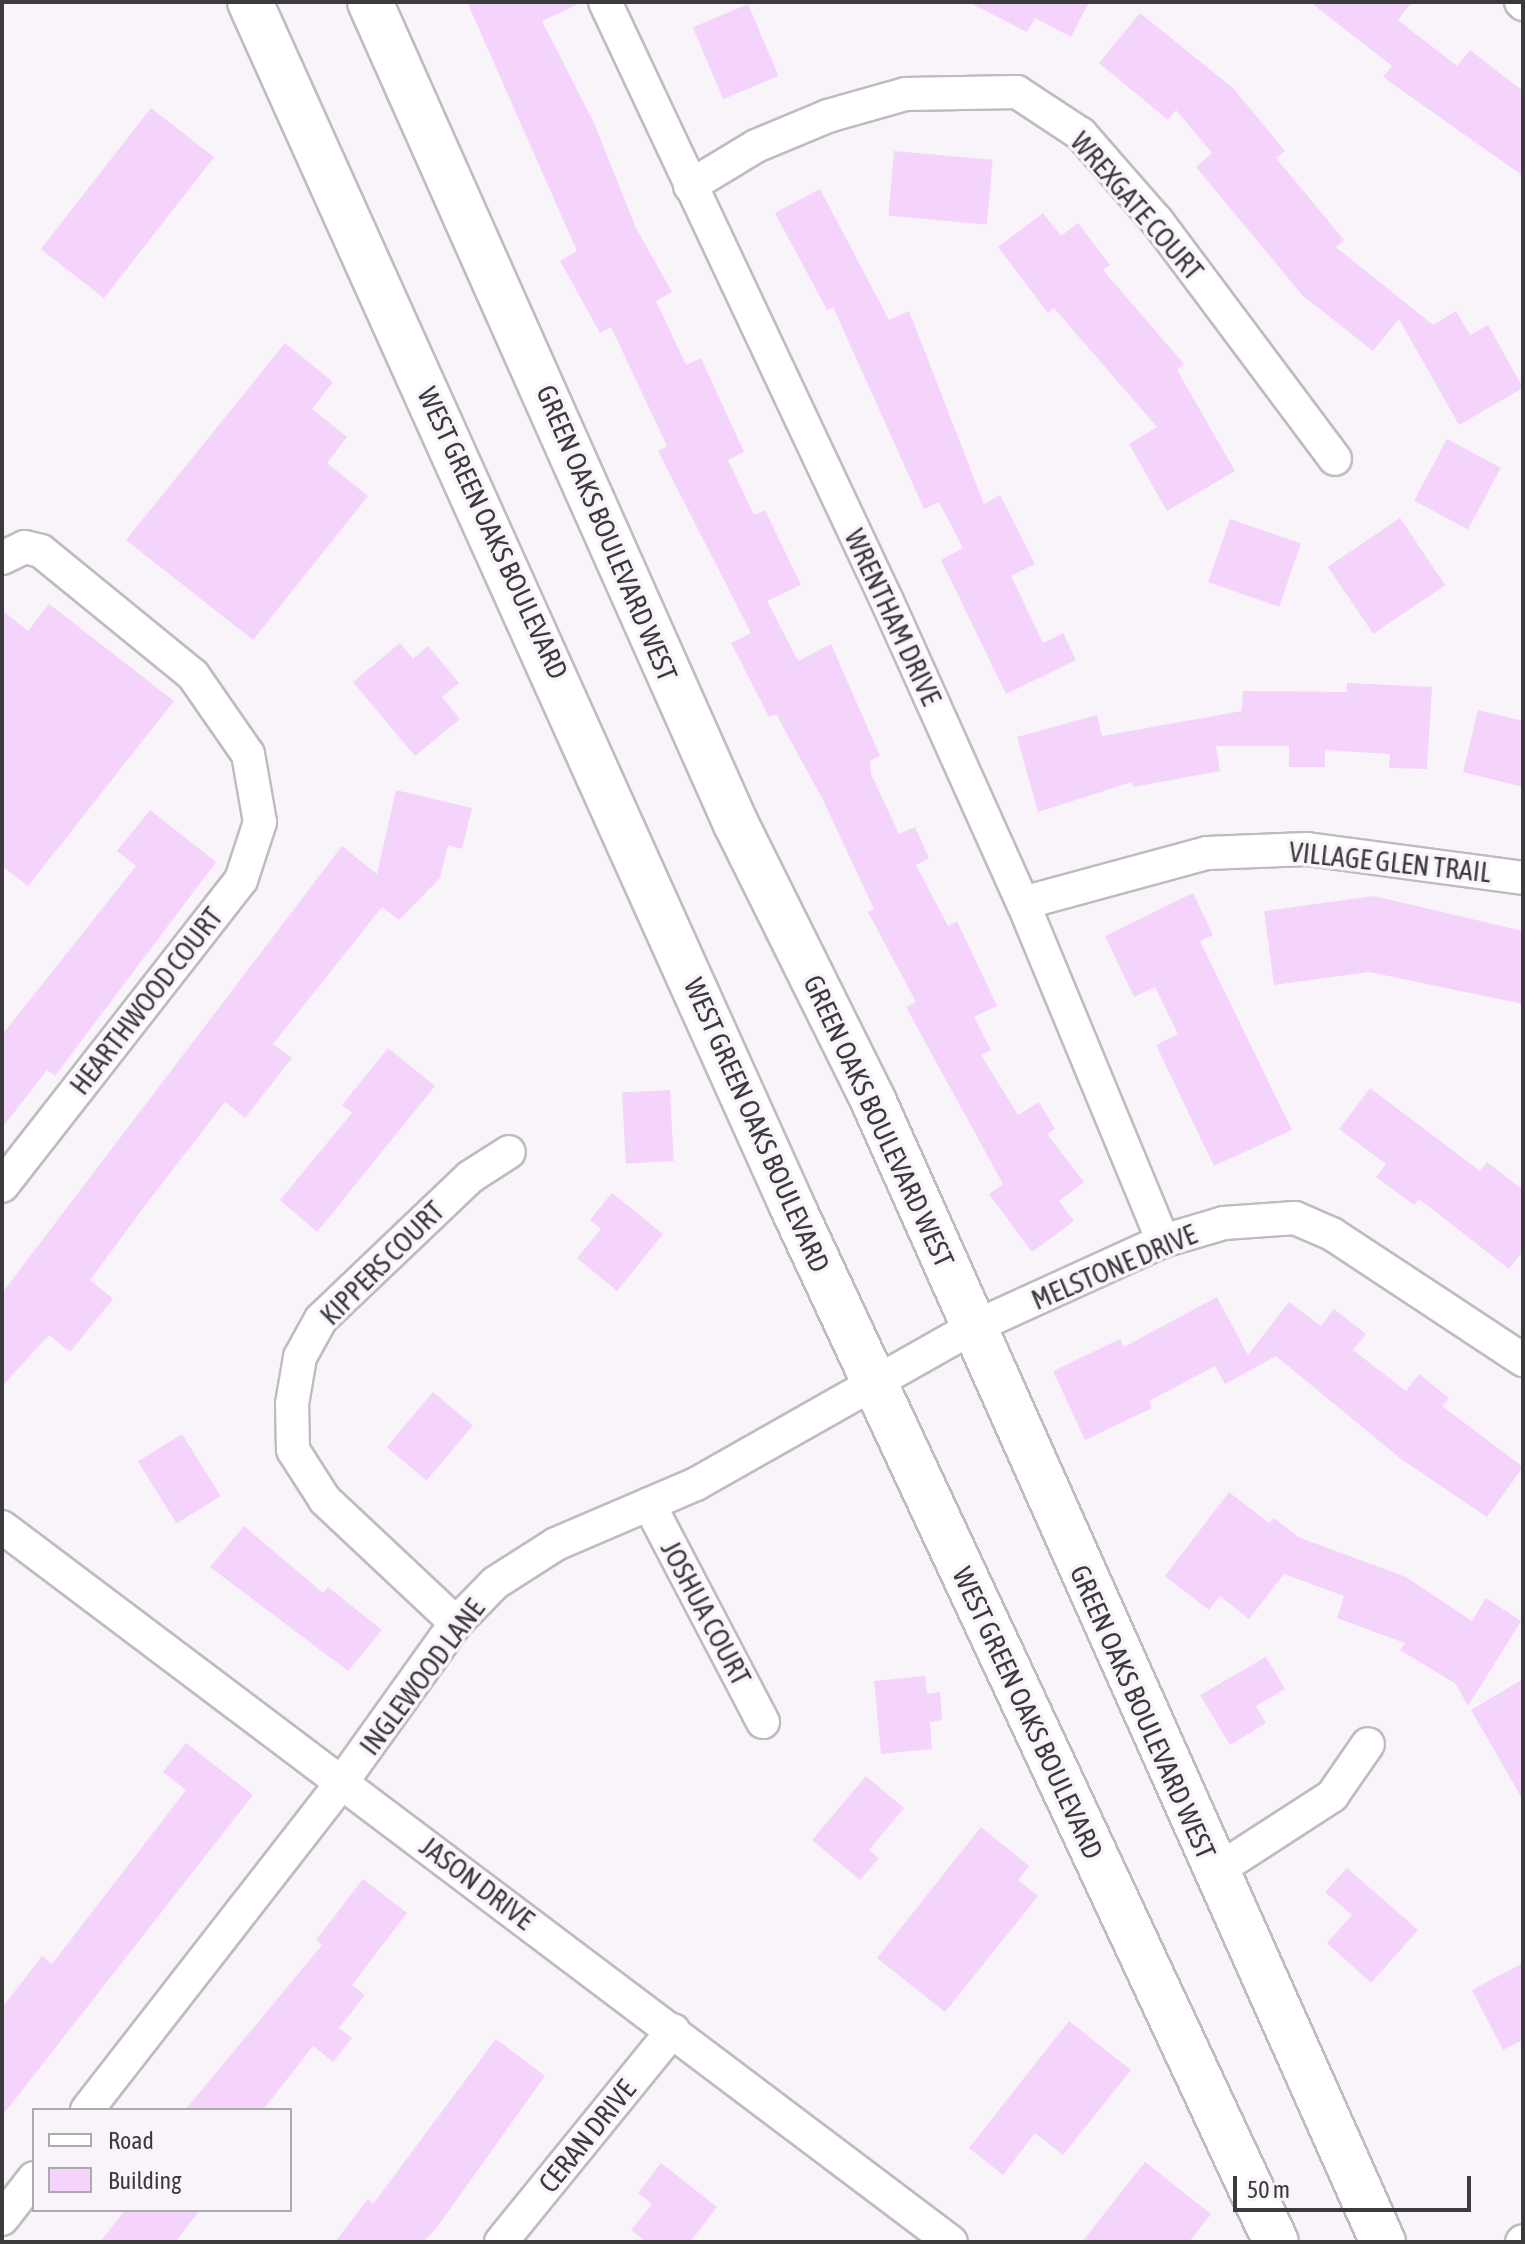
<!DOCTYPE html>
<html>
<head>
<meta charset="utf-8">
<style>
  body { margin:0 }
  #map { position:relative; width:1525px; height:2244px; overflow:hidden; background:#f9f4fa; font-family:"Asap Condensed",sans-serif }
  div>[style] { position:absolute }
  .building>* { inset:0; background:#f4d4fb; transform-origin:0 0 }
  .roads { filter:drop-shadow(2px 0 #c0bbc1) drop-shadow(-2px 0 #c0bbc1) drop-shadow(0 2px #c0bbc1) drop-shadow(0 -2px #c0bbc1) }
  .minor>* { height:32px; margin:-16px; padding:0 16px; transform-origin:16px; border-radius:16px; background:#fff }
  .secondary>* { height:44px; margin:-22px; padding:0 22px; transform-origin:22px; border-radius:22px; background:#fff }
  span { translate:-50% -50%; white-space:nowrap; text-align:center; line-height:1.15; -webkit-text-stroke:7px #f9f4fa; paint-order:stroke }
  .street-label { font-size:28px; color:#3b3a3c }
  .frame { position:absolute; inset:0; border:4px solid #3b3a3c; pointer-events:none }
  .legend { position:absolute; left:32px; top:2108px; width:260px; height:104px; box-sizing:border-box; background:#f9f4fa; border:2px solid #adaaae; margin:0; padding:10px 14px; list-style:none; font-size:24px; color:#3b3a3c }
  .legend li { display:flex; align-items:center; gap:16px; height:40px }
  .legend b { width:40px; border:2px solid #adaaae }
  .scale { position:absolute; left:1233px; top:2176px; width:238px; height:36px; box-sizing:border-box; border:4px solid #3b3a3c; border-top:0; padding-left:10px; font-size:24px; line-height:28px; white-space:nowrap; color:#3b3a3c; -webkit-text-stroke:6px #f9f4fa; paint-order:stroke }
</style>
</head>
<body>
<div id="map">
  <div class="building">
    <div style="clip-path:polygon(467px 2px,583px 2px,542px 21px,594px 123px,636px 228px,672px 292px,656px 301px,686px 365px,701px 358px,744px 452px,728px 460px,754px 515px,765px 510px,801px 585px,767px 601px,798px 661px,831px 644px,880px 756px,870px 761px,871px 774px,899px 834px,915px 827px,929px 858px,916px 865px,948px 926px,957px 921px,997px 1006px,974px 1017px,991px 1050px,981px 1055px,1018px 1115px,1039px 1102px,1055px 1129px,1047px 1134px,1084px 1182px,1059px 1201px,1074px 1221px,1032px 1252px,989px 1194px,1003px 1184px,906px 1007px,916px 1002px,868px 912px,874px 909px,822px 798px,776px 714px,769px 717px,731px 643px,751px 633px,658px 451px,667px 446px,611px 327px,600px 333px,560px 261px,577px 251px)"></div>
    <div style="clip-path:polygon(968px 2px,1089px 2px,1071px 37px,1035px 18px,1027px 32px)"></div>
    <div style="clip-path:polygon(1310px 2px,1412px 2px,1398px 20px,1457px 66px,1470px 50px,1523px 91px,1523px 176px,1383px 77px,1392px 66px)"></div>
    <div style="left:748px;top:4px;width:78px;height:60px;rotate:67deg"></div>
    <div style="clip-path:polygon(1140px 13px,1233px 88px,1285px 151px,1276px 158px,1344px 240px,1336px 247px,1433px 325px,1456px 311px,1470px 335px,1488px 325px,1523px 388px,1459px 425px,1399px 319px,1373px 351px,1302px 295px,1196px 167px,1212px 153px,1176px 110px,1168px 120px,1099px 63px)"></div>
    <div style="left:151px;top:108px;width:80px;height:179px;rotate:38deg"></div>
    <div style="left:894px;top:151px;width:99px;height:65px;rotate:5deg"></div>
    <div style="clip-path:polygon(820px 189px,889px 320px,909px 311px,984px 504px,1000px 495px,1035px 564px,1011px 576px,1043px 643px,1063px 633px,1076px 660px,1006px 694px,941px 560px,963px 548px,939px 502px,924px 509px,833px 307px,827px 310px,775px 213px)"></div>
    <div style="clip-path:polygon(1043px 213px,1061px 236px,1078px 223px,1110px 265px,1103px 270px,1184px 364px,1177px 370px,1235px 471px,1167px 511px,1129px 444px,1157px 427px,1054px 308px,1048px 313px,998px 247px)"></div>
    <div style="clip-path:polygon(285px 343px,333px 382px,312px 409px,347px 437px,327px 463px,368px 496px,253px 640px,126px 540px)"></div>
    <div style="left:1447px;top:439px;width:61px;height:70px;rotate:28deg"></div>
    <div style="left:1400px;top:518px;width:81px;height:87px;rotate:56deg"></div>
    <div style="left:1230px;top:519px;width:75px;height:67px;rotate:19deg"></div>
    <div style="clip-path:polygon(49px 604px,174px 701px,28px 886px,2px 866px,2px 610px,28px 631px)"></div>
    <div style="clip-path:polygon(400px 643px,413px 659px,428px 646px,459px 683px,442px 697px,460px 719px,415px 756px,353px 682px)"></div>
    <div style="clip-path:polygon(1347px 683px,1432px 687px,1427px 769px,1389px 768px,1390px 754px,1325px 750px,1325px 767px,1289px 767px,1289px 746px,1216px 746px,1220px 771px,1133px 787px,1132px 782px,1038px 812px,1017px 737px,1097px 715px,1102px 736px,1242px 711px,1243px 691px,1347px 692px)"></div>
    <div style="clip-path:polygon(1478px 710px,1523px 721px,1523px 787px,1463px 772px)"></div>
    <div style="clip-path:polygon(396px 790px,472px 808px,462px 849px,448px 845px,440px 878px,399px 920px,382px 907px,273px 1044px,292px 1058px,245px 1118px,225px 1102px,150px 1199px,90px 1280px,113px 1299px,70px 1352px,49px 1335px,2px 1386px,2px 1293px,342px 846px,377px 874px)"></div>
    <div style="clip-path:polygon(150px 810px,216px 862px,55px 1076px,47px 1070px,2px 1128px,2px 1035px,136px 866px,117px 851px)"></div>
    <div style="clip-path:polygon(1193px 893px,1213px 935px,1200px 941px,1292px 1130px,1214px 1166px,1156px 1045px,1178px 1034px,1155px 987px,1134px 997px,1105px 936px)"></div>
    <div style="clip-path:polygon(1374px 896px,1523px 931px,1523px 1004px,1369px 972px,1274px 985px,1264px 911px)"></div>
    <div style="clip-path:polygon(388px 1048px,435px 1086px,317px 1232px,280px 1200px,352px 1113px,342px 1105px)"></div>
    <div style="clip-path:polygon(1370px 1088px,1480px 1171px,1487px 1162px,1523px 1190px,1523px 1251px,1509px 1269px,1419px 1199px,1414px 1205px,1376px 1177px,1386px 1164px,1339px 1129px)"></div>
    <div style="left:670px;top:1090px;width:71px;height:48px;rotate:87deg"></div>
    <div style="clip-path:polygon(612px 1193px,663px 1234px,617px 1291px,577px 1258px,601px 1229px,590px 1220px)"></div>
    <div style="clip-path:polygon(1217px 1297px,1248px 1355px,1289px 1302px,1321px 1326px,1334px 1309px,1366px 1334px,1353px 1350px,1406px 1391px,1419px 1374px,1449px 1398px,1442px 1406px,1523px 1467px,1487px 1517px,1401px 1459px,1276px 1356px,1225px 1384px,1215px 1366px,1149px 1401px,1152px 1408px,1085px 1440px,1053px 1371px,1120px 1339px,1124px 1347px)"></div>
    <div style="left:433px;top:1392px;width:52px;height:72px;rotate:40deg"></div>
    <div style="left:182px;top:1434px;width:73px;height:52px;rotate:58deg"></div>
    <div style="clip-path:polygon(1229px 1492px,1269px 1523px,1274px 1518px,1298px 1537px,1406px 1577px,1472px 1621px,1486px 1598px,1521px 1621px,1468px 1706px,1456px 1684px,1400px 1650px,1405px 1643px,1337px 1618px,1344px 1596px,1284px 1574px,1249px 1619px,1220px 1596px,1209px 1610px,1165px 1576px)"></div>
    <div style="clip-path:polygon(244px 1526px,323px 1593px,328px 1587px,382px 1630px,348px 1671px,210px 1567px)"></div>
    <div style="clip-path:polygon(1266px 1657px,1285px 1689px,1256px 1706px,1266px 1723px,1230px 1745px,1200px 1695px)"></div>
    <div style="clip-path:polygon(925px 1676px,927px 1694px,940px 1692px,942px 1720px,930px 1722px,932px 1749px,881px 1754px,874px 1681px)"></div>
    <div style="clip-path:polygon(1523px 1679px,1523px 1800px,1471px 1710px)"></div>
    <div style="clip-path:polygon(186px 1743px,253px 1795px,2px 2116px,2px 2008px,42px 1956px,52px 1964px,186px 1790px,163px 1772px)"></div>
    <div style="clip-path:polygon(866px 1776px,904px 1808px,869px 1850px,879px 1858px,860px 1880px,812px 1840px)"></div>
    <div style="clip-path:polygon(981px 1827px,1029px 1866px,1018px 1880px,1038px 1896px,945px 2012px,877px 1958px)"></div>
    <div style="clip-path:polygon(1347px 1868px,1418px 1930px,1371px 1983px,1327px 1943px,1352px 1915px,1325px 1892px)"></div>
    <div style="clip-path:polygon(363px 1879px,407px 1913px,352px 1985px,365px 1995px,339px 2028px,352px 2038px,333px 2062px,313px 2046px,263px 2110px,185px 2110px,322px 1945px,316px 1940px)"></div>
    <div style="clip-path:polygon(1523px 1963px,1523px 2040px,1503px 2050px,1472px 1990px)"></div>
    <div style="clip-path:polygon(1069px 2021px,1131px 2070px,1063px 2155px,1035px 2133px,1003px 2175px,969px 2148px)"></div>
    <div style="clip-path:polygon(496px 2039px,545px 2076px,438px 2226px,423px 2242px,335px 2242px,368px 2199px,373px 2204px)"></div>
    <div style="clip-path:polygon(1145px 2162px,1211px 2214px,1189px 2242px,1082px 2242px)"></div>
    <div style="clip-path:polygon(661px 2163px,717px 2207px,690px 2242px,646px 2242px,631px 2230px,652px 2204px,638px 2193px)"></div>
    <div style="clip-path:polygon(125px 2210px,200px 2210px,175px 2242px,100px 2242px)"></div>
  </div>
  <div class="roads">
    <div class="minor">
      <div style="left:605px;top:2px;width:662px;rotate:64.79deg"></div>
      <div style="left:887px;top:601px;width:331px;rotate:65.8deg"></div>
      <div style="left:1023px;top:903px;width:366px;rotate:67.5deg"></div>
      <div style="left:1521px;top:2px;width:3px;rotate:45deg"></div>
      <div style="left:690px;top:186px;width:77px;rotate:-31.2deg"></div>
      <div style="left:756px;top:146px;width:78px;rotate:-22.6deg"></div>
      <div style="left:828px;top:116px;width:81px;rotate:-15.8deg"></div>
      <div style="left:906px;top:94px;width:111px;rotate:-1deg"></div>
      <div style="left:1017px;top:92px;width:77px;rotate:33.3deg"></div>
      <div style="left:1081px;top:134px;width:116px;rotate:48.9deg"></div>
      <div style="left:1157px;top:221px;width:297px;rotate:53.2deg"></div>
      <div style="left:2px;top:558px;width:25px;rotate:-26deg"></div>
      <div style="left:25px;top:547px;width:16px;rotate:14deg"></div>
      <div style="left:41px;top:551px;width:196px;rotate:39.2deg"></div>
      <div style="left:193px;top:675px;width:96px;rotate:55.2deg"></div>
      <div style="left:248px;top:754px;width:69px;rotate:80deg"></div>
      <div style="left:260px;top:822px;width:61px;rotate:108.1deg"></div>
      <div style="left:241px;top:880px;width:388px;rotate:128deg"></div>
      <div style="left:1023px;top:903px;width:191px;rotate:-15.2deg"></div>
      <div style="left:1207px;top:853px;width:100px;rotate:-2.3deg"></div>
      <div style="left:1307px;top:849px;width:218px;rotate:7.6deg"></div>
      <div style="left:649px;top:1504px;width:246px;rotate:62.4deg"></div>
      <div style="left:2px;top:1527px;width:1188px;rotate:37deg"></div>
      <div style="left:456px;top:1623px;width:180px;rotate:-136.8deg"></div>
      <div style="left:325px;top:1500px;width:59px;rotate:-122.6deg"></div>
      <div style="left:293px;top:1450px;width:46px;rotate:-91.2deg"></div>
      <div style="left:292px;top:1404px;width:48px;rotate:-80.3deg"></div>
      <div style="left:300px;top:1357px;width:43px;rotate:-61.1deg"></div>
      <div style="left:321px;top:1319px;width:206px;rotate:-43.6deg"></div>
      <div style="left:470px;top:1177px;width:46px;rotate:-32.7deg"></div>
      <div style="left:1213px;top:1873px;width:142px;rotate:-32.9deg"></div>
      <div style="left:1332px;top:1796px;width:63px;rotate:-55.3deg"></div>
      <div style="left:87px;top:2110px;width:415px;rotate:-52.1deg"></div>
      <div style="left:342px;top:1782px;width:196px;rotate:-54.4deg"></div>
      <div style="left:456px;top:1623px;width:56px;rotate:-45.7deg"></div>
      <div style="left:495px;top:1583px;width:72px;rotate:-32.6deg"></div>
      <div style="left:556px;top:1544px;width:152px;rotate:-23.2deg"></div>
      <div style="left:696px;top:1484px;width:319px;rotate:-29.5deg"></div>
      <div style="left:974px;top:1327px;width:208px;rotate:-24.5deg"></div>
      <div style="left:1163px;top:1241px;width:64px;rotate:-16.4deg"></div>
      <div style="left:1224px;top:1223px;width:71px;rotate:-4deg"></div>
      <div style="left:1295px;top:1218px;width:40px;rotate:23.4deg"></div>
      <div style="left:1332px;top:1234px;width:229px;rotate:33.4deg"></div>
      <div style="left:2px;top:2219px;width:52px;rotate:-52deg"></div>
      <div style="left:501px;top:2242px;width:273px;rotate:-50.9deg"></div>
      <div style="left:1522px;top:2242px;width:1px;rotate:-45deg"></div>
    </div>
    <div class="secondary">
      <div style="left:250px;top:2px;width:1320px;rotate:65.76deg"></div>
      <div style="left:792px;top:1206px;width:1143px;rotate:64.96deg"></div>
      <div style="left:370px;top:2px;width:900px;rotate:66deg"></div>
      <div style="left:736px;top:824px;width:308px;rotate:63.6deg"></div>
      <div style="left:873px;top:1100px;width:1251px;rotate:65.94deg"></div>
    </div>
  </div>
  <div class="street-label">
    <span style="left:1137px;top:206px;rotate:49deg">WREXGATE COURT</span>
    <span style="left:493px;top:533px;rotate:65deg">WEST GREEN OAKS BOULEVARD</span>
    <span style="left:607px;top:533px;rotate:67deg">GREEN OAKS BOULEVARD WEST</span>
    <span style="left:893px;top:617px;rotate:65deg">WRENTHAM DRIVE</span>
    <span style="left:1390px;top:862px;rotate:6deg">VILLAGE GLEN TRAIL</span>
    <span style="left:146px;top:1001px;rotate:-52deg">HEARTHWOOD COURT</span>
    <span style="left:879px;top:1121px;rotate:65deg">GREEN OAKS BOULEVARD WEST</span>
    <span style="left:757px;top:1125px;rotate:66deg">WEST GREEN OAKS BOULEVARD</span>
    <span style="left:382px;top:1263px;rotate:-45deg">KIPPERS COURT</span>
    <span style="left:1114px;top:1267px;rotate:-23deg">MELSTONE DRIVE</span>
    <span style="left:706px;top:1613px;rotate:62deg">JOSHUA COURT</span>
    <span style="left:422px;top:1677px;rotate:-53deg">INGLEWOOD LANE</span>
    <span style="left:1143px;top:1712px;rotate:66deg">GREEN OAKS BOULEVARD WEST</span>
    <span style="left:1028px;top:1713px;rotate:65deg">WEST GREEN OAKS BOULEVARD</span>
    <span style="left:477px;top:1883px;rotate:37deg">JASON DRIVE</span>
    <span style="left:587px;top:2136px;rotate:-51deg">CERAN DRIVE</span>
  </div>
  <div class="frame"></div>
  <ul class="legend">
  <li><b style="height:10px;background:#fff"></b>Road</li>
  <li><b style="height:22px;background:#f4d4fb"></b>Building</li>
  </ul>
  <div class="scale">50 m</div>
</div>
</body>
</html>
